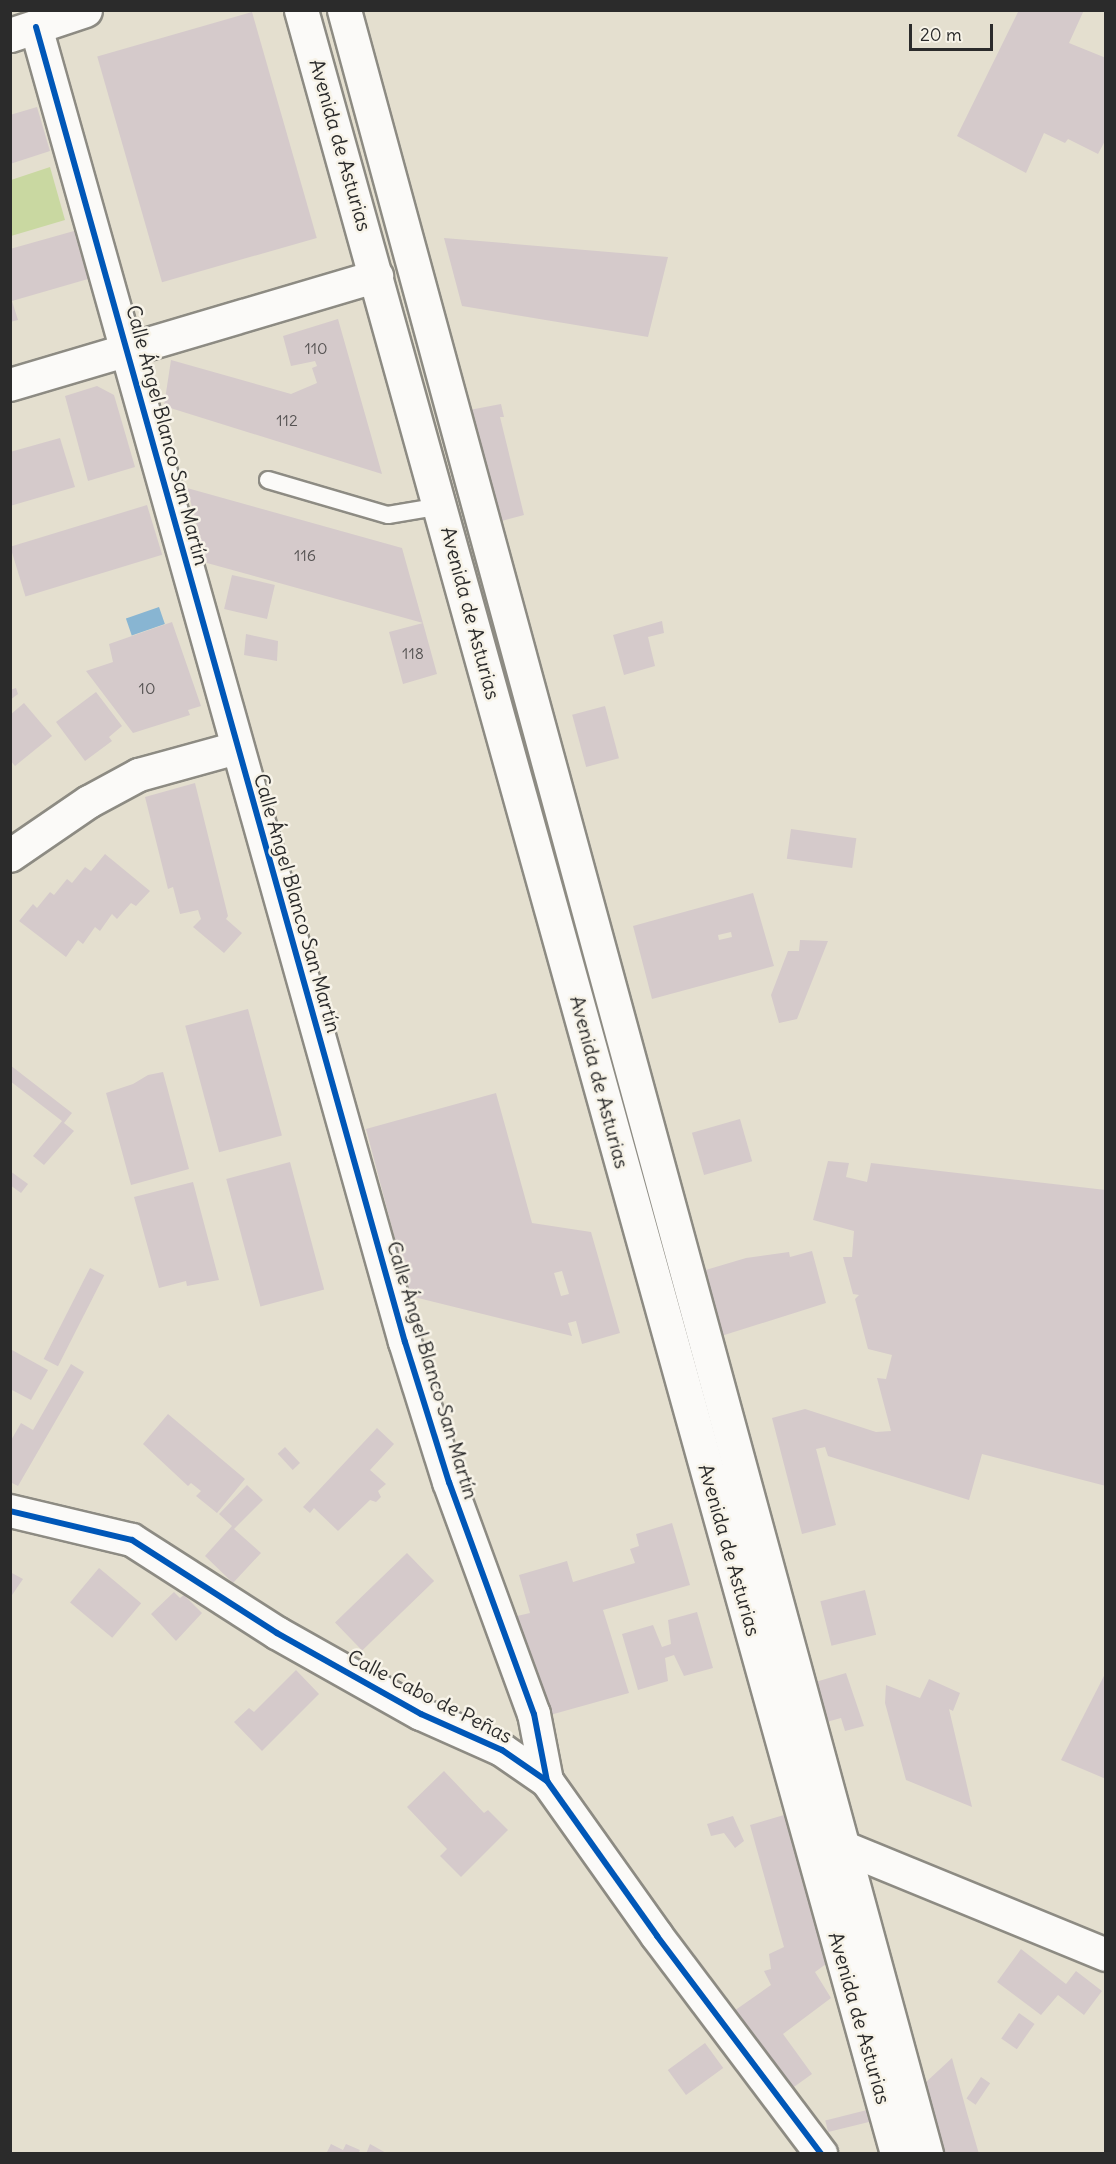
<!DOCTYPE html>
<html>
<head>
<meta charset="utf-8">
<style>
  body { margin:0 }
  #map { position:relative; width:1116px; height:2164px; overflow:hidden; background:#e4dfcf; font-family:Delius,sans-serif }
  div>[style] { position:absolute }
  .green>* { inset:0; background:#c9d8a1 }
  .water>* { inset:0; background:#88b5d2; transform-origin:0 0 }
  .building>* { inset:0; background:#d5cacb; transform-origin:0 0 }
  .roads { filter:drop-shadow(2px 0 #8d8b83) drop-shadow(-2px 0 #8d8b83) drop-shadow(0 2px #8d8b83) drop-shadow(0 -2px #8d8b83) }
  .service>* { height:16px; margin:-8px; padding:0 8px; transform-origin:8px; border-radius:8px; background:#fbfaf8 }
  .minor>* { height:32px; margin:-16px; padding:0 16px; transform-origin:16px; border-radius:16px; background:#fbfaf8 }
  .tertiary>* { height:33px; margin:-16.5px; padding:0 16.5px; transform-origin:16.5px; border-radius:16.5px; background:#fbfaf8 }
  .secondary>* { height:33px; margin:-16.5px; padding:0 16.5px; transform-origin:16.5px; border-radius:16.5px; background:#fbfaf8 }
  .cycleway>* { height:6px; margin:-3px; padding:0 3px; transform-origin:3px; border-radius:3px; background:#0057b8 }
  span { translate:-50% -50%; white-space:nowrap; text-align:center; line-height:1.15; -webkit-text-stroke:5px #f7f3e8; paint-order:stroke }
  .number-label { font-size:16px; color:#565353 }
  .number-label span { -webkit-text-stroke-width:0 }
  .street-label { font-size:20px; color:#2b2b2b }
  .frame { position:absolute; inset:0; border:12px solid #2b2b2b; pointer-events:none }
  .scale { position:absolute; left:909px; top:24px; width:84px; height:27px; box-sizing:border-box; border:3px solid #2b2b2b; border-top:0; padding-left:8px; font-size:18px; line-height:21px; white-space:nowrap; color:#2b2b2b; -webkit-text-stroke:4px #f7f3e8; paint-order:stroke }
</style>
</head>
<body>
<div id="map">
  <div class="green">
    <div style="clip-path:polygon(50px 167px,65px 220px,11px 236px,11px 180px)"></div>
  </div>
  <div class="water">
    <div style="left:159px;top:607px;width:18px;height:35px;rotate:71deg"></div>
  </div>
  <div class="building">
    <div style="clip-path:polygon(1019px 10px,1084px 10px,1069px 43px,1106px 58px,1106px 139px,1098px 154px,1068px 139px,1065px 143px,1044px 133px,1026px 173px,957px 136px)"></div>
    <div style="left:252px;top:12px;width:235px;height:161px;rotate:74deg"></div>
    <div style="clip-path:polygon(37px 107px,50px 151px,10px 164px,10px 115px)"></div>
    <div style="clip-path:polygon(74px 231px,88px 279px,12px 301px,18px 320px,10px 322px,10px 249px)"></div>
    <div style="clip-path:polygon(444px 238px,668px 257px,648px 337px,462px 306px)"></div>
    <div style="clip-path:polygon(338px 319px,382px 474px,164px 406px,171px 360px,291px 394px,317px 383px,312px 368px,317px 366px,315px 361px,291px 366px,283px 336px)"></div>
    <div style="clip-path:polygon(97px 386px,114px 395px,135px 467px,88px 481px,65px 396px)"></div>
    <div style="clip-path:polygon(501px 404px,504px 417px,500px 417px,524px 515px,490px 524px,459px 412px)"></div>
    <div style="clip-path:polygon(60px 438px,75px 487px,10px 506px,10px 452px)"></div>
    <div style="clip-path:polygon(187px 488px,402px 548px,423px 623px,437px 674px,403px 684px,389px 632px,423px 623px,207px 563px)"></div>
    <div style="left:147px;top:505px;width:52px;height:143px;rotate:73deg"></div>
    <div style="left:232px;top:575px;width:44px;height:35px;rotate:13deg"></div>
    <div style="clip-path:polygon(662px 621px,664px 633px,648px 637px,655px 666px,624px 675px,613px 635px)"></div>
    <div style="clip-path:polygon(172px 622px,201px 706px,188px 710px,190px 715px,133px 733px,86px 671px,113px 662px,109px 644px)"></div>
    <div style="clip-path:polygon(246px 634px,278px 641px,277px 661px,244px 655px)"></div>
    <div style="clip-path:polygon(16px 688px,18px 694px,10px 700px,10px 690px)"></div>
    <div style="clip-path:polygon(96px 692px,122px 726px,109px 737px,112px 741px,85px 761px,56px 722px)"></div>
    <div style="clip-path:polygon(24px 703px,52px 736px,15px 766px,10px 760px,10px 715px)"></div>
    <div style="left:605px;top:706px;width:54px;height:34px;rotate:75deg"></div>
    <div style="clip-path:polygon(195px 783px,228px 916px,226px 919px,242px 933px,224px 953px,193px 927px,201px 919px,198px 910px,180px 914px,173px 887px,168px 889px,145px 797px)"></div>
    <div style="left:791px;top:829px;width:66px;height:30px;rotate:8deg"></div>
    <div style="clip-path:polygon(105px 854px,150px 891px,136px 906px,131px 903px,117px 919px,112px 914px,100px 931px,95px 927px,83px 944px,78px 940px,66px 957px,19px 921px,33px 904px,37px 908px,50px 892px,54px 895px,67px 879px,72px 883px,85px 867px,91px 871px)"></div>
    <div style="clip-path:polygon(evenodd,753px 893px,774px 966px,652px 999px,633px 926px,753px 893px,731px 932px,732px 937px,719px 940px,718px 935px,731px 932px)"></div>
    <div style="clip-path:polygon(800px 940px,828px 941px,797px 1019px,779px 1023px,771px 995px,788px 951px,799px 951px)"></div>
    <div style="left:248px;top:1009px;width:131px;height:65px;rotate:75deg"></div>
    <div style="clip-path:polygon(10px 1065px,72px 1113px,64px 1123px,74px 1131px,44px 1165px,33px 1156px,62px 1121px,10px 1081px)"></div>
    <div style="clip-path:polygon(163px 1072px,189px 1169px,131px 1185px,106px 1093px,133px 1084px,148px 1075px)"></div>
    <div style="clip-path:polygon(evenodd,496px 1093px,532px 1223px,591px 1232px,620px 1333px,582px 1344px,576px 1321px,568px 1323px,572px 1336px,410px 1296px,366px 1129px,496px 1093px,562px 1271px,569px 1294px,561px 1296px,554px 1273px,562px 1271px)"></div>
    <div style="left:740px;top:1119px;width:44px;height:50px;rotate:74deg"></div>
    <div style="clip-path:polygon(828px 1161px,849px 1163px,846px 1177px,867px 1182px,871px 1163px,1106px 1190px,1106px 1486px,982px 1454px,969px 1500px,828px 1456px,825px 1447px,816px 1449px,836px 1525px,802px 1534px,772px 1418px,805px 1409px,876px 1432px,891px 1431px,877px 1378px,886px 1379px,892px 1355px,868px 1349px,855px 1299px,859px 1295px,853px 1294px,843px 1257px,852px 1257px,854px 1231px,813px 1220px)"></div>
    <div style="left:290px;top:1162px;width:132px;height:66px;rotate:75deg"></div>
    <div style="clip-path:polygon(10px 1171px,28px 1184px,21px 1193px,10px 1185px)"></div>
    <div style="clip-path:polygon(193px 1182px,219px 1280px,187px 1286px,186px 1281px,159px 1288px,134px 1197px)"></div>
    <div style="clip-path:polygon(812px 1251px,826px 1303px,718px 1337px,699px 1272px,746px 1258px,789px 1252px,790px 1257px)"></div>
    <div style="left:90px;top:1268px;width:16px;height:102px;rotate:27deg"></div>
    <div style="clip-path:polygon(12px 1350px,48px 1370px,31px 1400px,10px 1389px)"></div>
    <div style="clip-path:polygon(71px 1364px,84px 1372px,18px 1486px,10px 1482px,10px 1442px,21px 1423px,33px 1430px)"></div>
    <div style="clip-path:polygon(168px 1414px,245px 1479px,217px 1513px,196px 1496px,201px 1491px,191px 1483px,188px 1486px,143px 1444px)"></div>
    <div style="clip-path:polygon(377px 1428px,394px 1444px,370px 1470px,386px 1484px,378px 1491px,381px 1497px,376px 1502px,370px 1500px,338px 1531px,314px 1508px,310px 1513px,303px 1507px)"></div>
    <div style="left:285px;top:1447px;width:22px;height:10px;rotate:47deg"></div>
    <div style="clip-path:polygon(247px 1485px,263px 1500px,234px 1529px,261px 1553px,233px 1583px,205px 1556px,232px 1526px,219px 1514px)"></div>
    <div style="clip-path:polygon(672px 1523px,690px 1585px,603px 1610px,629px 1693px,550px 1715px,517px 1616px,530px 1613px,519px 1575px,567px 1561px,573px 1582px,635px 1563px,630px 1549px,639px 1546px,636px 1534px)"></div>
    <div style="left:407px;top:1553px;width:39px;height:100px;rotate:46deg"></div>
    <div style="left:99px;top:1568px;width:55px;height:45px;rotate:40deg"></div>
    <div style="clip-path:polygon(10px 1572px,23px 1579px,10px 1598px)"></div>
    <div style="left:865px;top:1590px;width:46px;height:46px;rotate:76deg"></div>
    <div style="clip-path:polygon(174px 1592px,180px 1598px,184px 1595px,202px 1613px,176px 1641px,151px 1614px)"></div>
    <div style="clip-path:polygon(697px 1612px,713px 1668px,684px 1676px,674px 1655px,665px 1658px,668px 1681px,638px 1690px,622px 1634px,653px 1625px,662px 1647px,671px 1644px,668px 1620px)"></div>
    <div style="clip-path:polygon(296px 1670px,319px 1694px,262px 1751px,234px 1722px,249px 1708px,254px 1712px)"></div>
    <div style="clip-path:polygon(1106px 1672px,1106px 1779px,1061px 1760px)"></div>
    <div style="clip-path:polygon(846px 1673px,864px 1726px,845px 1731px,841px 1718px,823px 1723px,812px 1683px)"></div>
    <div style="clip-path:polygon(929px 1679px,960px 1693px,953px 1711px,949px 1709px,972px 1807px,906px 1780px,885px 1703px,886px 1685px,920px 1698px)"></div>
    <div style="clip-path:polygon(444px 1771px,484px 1813px,488px 1810px,508px 1830px,461px 1877px,440px 1856px,447px 1849px,407px 1807px)"></div>
    <div style="clip-path:polygon(784px 1815px,826px 1964px,815px 1972px,831px 1998px,783px 2034px,812px 2074px,791px 2089px,734px 2011px,771px 1985px,764px 1971px,771px 1969px,769px 1954px,784px 1947px,750px 1825px)"></div>
    <div style="clip-path:polygon(733px 1816px,744px 1841px,735px 1848px,724px 1833px,711px 1836px,707px 1824px)"></div>
    <div style="clip-path:polygon(1021px 1949px,1066px 1984px,1076px 1971px,1102px 1991px,1084px 2015px,1058px 1995px,1041px 2015px,997px 1982px)"></div>
    <div style="left:1019px;top:2013px;width:19px;height:31px;rotate:35deg"></div>
    <div style="left:705px;top:2043px;width:31px;height:46px;rotate:54deg"></div>
    <div style="clip-path:polygon(952px 2058px,967px 2113px,979px 2154px,945px 2154px,925px 2083px)"></div>
    <div style="left:981px;top:2077px;width:11px;height:26px;rotate:34deg"></div>
    <div style="left:867px;top:2110px;width:12px;height:43px;rotate:76deg"></div>
    <div style="clip-path:polygon(331px 2144px,343px 2150px,346px 2144px,360px 2150px,358px 2154px,326px 2154px)"></div>
    <div style="clip-path:polygon(370px 2144px,388px 2154px,366px 2154px)"></div>
  </div>
  <div class="roads">
    <div class="service">
      <div style="left:268px;top:480px;width:125px;rotate:16.3deg"></div>
      <div style="left:388px;top:515px;width:54px;rotate:-9.6deg"></div>
    </div>
    <div class="minor">
      <div style="left:36px;top:27px;width:1366px;rotate:74.33deg"></div>
      <div style="left:405px;top:1342px;width:147px;rotate:72.6deg"></div>
      <div style="left:449px;top:1482px;width:247px;rotate:69.9deg"></div>
      <div style="left:534px;top:1714px;width:68px;rotate:79deg"></div>
      <div style="left:10px;top:385px;width:383px;rotate:-16.5deg"></div>
      <div style="left:10px;top:856px;width:96px;rotate:-34.4deg"></div>
      <div style="left:89px;top:802px;width:57px;rotate:-28.4deg"></div>
      <div style="left:139px;top:775px;width:102px;rotate:-15.4deg"></div>
      <div style="left:10px;top:1511px;width:125px;rotate:13.4deg"></div>
      <div style="left:132px;top:1540px;width:172px;rotate:32.7deg"></div>
      <div style="left:277px;top:1633px;width:165px;rotate:29.4deg"></div>
      <div style="left:421px;top:1714px;width:89px;rotate:24deg"></div>
      <div style="left:502px;top:1750px;width:55px;rotate:34.6deg"></div>
      <div style="left:547px;top:1781px;width:190px;rotate:54.6deg"></div>
      <div style="left:657px;top:1936px;width:273px;rotate:53deg"></div>
      <div style="left:843px;top:1847px;width:284px;rotate:22.3deg"></div>
    </div>
    <div class="tertiary">
      <div style="left:10px;top:35px;width:79px;rotate:-18.4deg"></div>
    </div>
    <div class="secondary">
      <div style="left:301px;top:10px;width:2225px;rotate:74.46deg"></div>
      <div style="left:344px;top:10px;width:2222px;rotate:74.81deg"></div>
    </div>
  </div>
  <div class="cycleway">
    <div style="left:36px;top:27px;width:1366px;rotate:74.33deg"></div>
    <div style="left:405px;top:1342px;width:147px;rotate:72.6deg"></div>
    <div style="left:449px;top:1482px;width:247px;rotate:69.9deg"></div>
    <div style="left:534px;top:1714px;width:68px;rotate:79deg"></div>
    <div style="left:10px;top:1511px;width:125px;rotate:13.4deg"></div>
    <div style="left:132px;top:1540px;width:172px;rotate:32.7deg"></div>
    <div style="left:277px;top:1633px;width:165px;rotate:29.4deg"></div>
    <div style="left:421px;top:1714px;width:89px;rotate:24deg"></div>
    <div style="left:502px;top:1750px;width:55px;rotate:34.6deg"></div>
    <div style="left:547px;top:1781px;width:190px;rotate:54.6deg"></div>
    <div style="left:657px;top:1936px;width:273px;rotate:53deg"></div>
  </div>
  <div class="number-label">
    <span style="left:316px;top:348px">110</span>
    <span style="left:287px;top:420px">112</span>
    <span style="left:305px;top:555px">116</span>
    <span style="left:413px;top:653px">118</span>
    <span style="left:147px;top:688px">10</span>
  </div>
  <div class="street-label">
    <span style="left:341px;top:145px;rotate:74deg">Avenida de Asturias</span>
    <span style="left:168px;top:435px;rotate:75deg">Calle Ángel Blanco San Martín</span>
    <span style="left:471px;top:613px;rotate:75deg">Avenida de Asturias</span>
    <span style="left:298px;top:903px;rotate:74deg">Calle Ángel Blanco San Martín</span>
    <span style="left:600px;top:1082px;rotate:75deg">Avenida de Asturias</span>
    <span style="left:433px;top:1370px;rotate:73deg">Calle Ángel Blanco San Martín</span>
    <span style="left:730px;top:1550px;rotate:74deg">Avenida de Asturias</span>
    <span style="left:430px;top:1696px;rotate:27deg">Calle Cabo de Peñas</span>
    <span style="left:860px;top:2018px;rotate:74deg">Avenida de Asturias</span>
  </div>
  <div class="frame"></div>
  <div class="scale">20 m</div>
</div>
</body>
</html>
